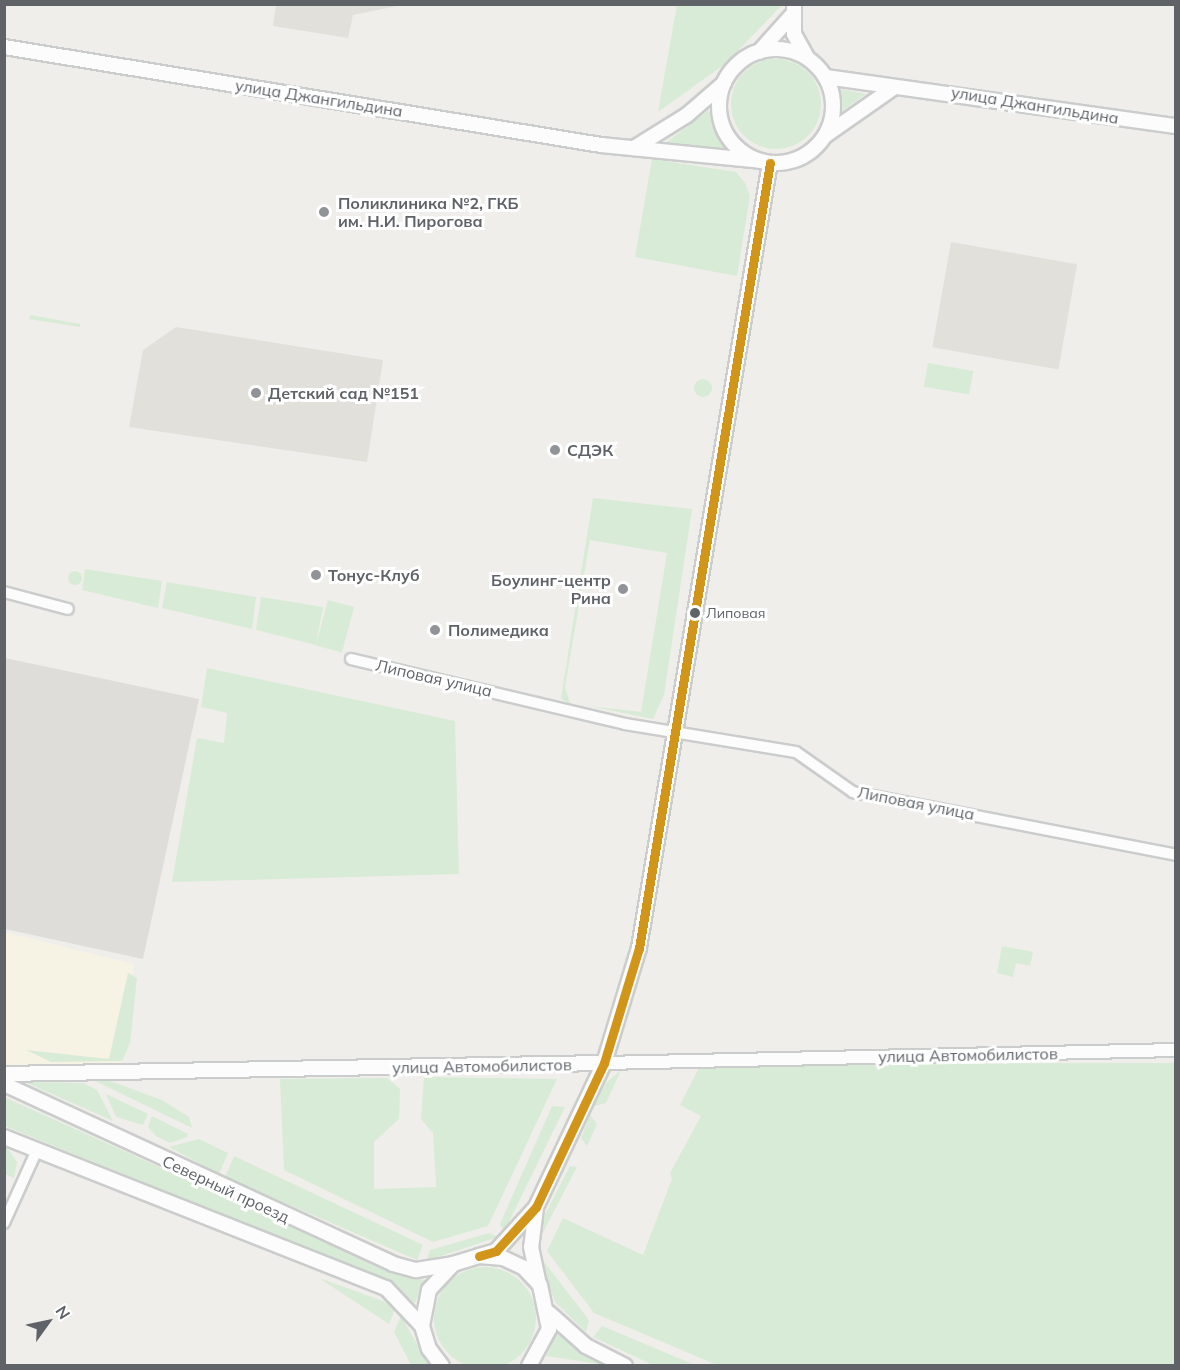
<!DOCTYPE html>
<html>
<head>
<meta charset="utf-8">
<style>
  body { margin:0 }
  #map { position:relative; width:1180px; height:1370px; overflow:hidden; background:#efeeea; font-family:Mulish,sans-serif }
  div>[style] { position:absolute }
  .commercial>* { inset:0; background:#f7f3e4 }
  .industrial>* { inset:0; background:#dfddda }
  .education>* { inset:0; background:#e2e0da; transform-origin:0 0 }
  .green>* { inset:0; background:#d8ebd6; transform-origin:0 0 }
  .round { border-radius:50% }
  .roads { filter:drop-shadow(2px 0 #cbcccc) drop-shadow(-2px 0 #cbcccc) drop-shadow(0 2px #cbcccc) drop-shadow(0 -2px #cbcccc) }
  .minor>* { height:10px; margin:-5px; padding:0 5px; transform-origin:5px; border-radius:5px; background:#fdfcfc }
  .tertiary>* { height:12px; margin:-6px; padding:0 6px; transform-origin:6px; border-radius:6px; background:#fdfcfc }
  .secondary>* { height:14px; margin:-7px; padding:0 7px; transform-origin:7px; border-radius:7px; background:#fdfcfc }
  .secondary>.ring { margin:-7px; padding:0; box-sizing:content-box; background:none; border:14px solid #fdfcfc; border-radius:50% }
  .bus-1>* { height:9px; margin:-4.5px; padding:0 4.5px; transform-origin:4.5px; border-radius:4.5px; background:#d1951a }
  .dots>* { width:16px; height:16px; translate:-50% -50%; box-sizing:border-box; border:3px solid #fff; border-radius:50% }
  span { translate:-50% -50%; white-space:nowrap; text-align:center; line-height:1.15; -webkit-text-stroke:6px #fff; paint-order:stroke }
  .bus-label { font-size:14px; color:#5f6368 }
  .left { translate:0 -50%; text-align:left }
  .street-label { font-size:16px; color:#5f6368 }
  .poi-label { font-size:16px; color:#5f6368; font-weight:700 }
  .right { translate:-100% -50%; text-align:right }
  .frame { position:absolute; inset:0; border:6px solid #5f6368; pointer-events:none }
  .north { position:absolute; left:18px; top:1292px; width:60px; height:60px; -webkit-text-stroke:4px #fff; paint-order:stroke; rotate:57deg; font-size:16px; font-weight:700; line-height:24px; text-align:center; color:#5f6368 }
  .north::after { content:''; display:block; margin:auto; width:21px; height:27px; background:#5f6368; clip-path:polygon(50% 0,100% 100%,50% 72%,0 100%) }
</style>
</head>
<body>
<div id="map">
  <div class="commercial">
    <div style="clip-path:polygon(4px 932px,133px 964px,130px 1043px,119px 1066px,5px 1065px)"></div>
  </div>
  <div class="industrial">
    <div style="clip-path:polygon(5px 658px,199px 699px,143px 959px,5px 929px)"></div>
  </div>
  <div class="education">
    <div style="clip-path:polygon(276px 5px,276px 4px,402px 5px,353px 15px,348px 38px,273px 26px)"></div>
    <div style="left:951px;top:242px;width:128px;height:107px;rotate:10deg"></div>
    <div style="clip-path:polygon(176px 327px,383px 360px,367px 462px,129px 427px,143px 350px)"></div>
  </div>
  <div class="green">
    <div style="clip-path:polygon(677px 4px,782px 5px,725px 64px,658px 112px)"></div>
    <div class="round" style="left:731px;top:59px;width:90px;height:90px"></div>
    <div style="clip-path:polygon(839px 89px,866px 94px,842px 111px)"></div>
    <div style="clip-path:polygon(709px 110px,735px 157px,663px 145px)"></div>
    <div style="clip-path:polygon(652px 159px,736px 172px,745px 183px,750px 196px,737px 276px,635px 257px)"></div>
    <div style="clip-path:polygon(30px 315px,80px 324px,80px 327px,29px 319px)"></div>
    <div style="left:928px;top:363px;width:46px;height:24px;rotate:10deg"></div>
    <div class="round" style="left:694px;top:379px;width:18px;height:18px"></div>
    <div style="clip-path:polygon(593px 498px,692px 509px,664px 695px,653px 719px,589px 706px,641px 712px,667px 553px,590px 540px,565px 687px,571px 706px,561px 698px)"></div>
    <div style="clip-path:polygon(85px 569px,162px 581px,158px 608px,82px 590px)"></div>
    <div class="round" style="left:68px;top:571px;width:14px;height:14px"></div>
    <div style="clip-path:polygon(167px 582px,256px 597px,252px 629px,162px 608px)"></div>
    <div style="clip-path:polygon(261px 597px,323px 607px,316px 645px,256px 630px)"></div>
    <div style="left:328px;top:600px;width:27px;height:47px;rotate:15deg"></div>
    <div style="clip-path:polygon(207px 668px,455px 721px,459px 874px,172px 882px,197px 738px,224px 743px,227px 713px,201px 707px)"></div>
    <div style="clip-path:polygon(1002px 946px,1033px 952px,1030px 966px,1016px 963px,1013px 977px,997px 973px)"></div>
    <div style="clip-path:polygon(128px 973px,137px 978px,130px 1043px,122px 1061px,51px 1062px,26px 1050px,109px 1059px)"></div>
    <div style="clip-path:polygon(1175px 1063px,1175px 1365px,717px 1365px,594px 1313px,547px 1251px,563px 1218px,643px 1255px,672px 1179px,670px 1173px,701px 1116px,680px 1105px,701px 1064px)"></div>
    <div style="clip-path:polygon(621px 1070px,606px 1103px,594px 1106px,606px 1083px)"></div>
    <div style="clip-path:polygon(99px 1077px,162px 1100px,189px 1117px,192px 1128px,89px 1078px)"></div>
    <div style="clip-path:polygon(424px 1077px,557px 1079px,488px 1226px,433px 1242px,284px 1170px,280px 1079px,387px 1078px,400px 1089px,399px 1119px,374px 1142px,374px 1189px,436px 1187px,433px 1133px,421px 1119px)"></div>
    <div style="clip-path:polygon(25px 1082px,83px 1083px,97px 1090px,113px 1121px)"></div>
    <div style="clip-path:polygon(106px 1094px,148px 1114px,143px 1125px,116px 1117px)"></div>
    <div style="clip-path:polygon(4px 1097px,395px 1273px,425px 1280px,415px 1303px,391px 1283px,5px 1126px)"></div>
    <div style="clip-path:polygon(552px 1106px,565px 1107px,504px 1232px,500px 1224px)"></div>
    <div style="clip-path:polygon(590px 1115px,597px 1124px,587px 1146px,581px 1138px)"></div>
    <div style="clip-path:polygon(152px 1116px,188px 1134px,187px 1137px,170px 1143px,156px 1136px,148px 1127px)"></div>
    <div style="clip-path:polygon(199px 1139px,228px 1153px,219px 1174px,169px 1147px)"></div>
    <div style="clip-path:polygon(5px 1145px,17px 1162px,14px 1178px,5px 1174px)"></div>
    <div style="clip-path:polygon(234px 1156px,423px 1245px,417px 1260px,225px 1177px)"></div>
    <div style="clip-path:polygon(570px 1166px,577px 1167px,537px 1244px,539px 1226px)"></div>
    <div style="clip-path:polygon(489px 1233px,498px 1237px,426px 1261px,430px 1250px)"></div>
    <div style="clip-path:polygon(538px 1254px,589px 1320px,586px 1332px,555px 1302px)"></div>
    <div class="round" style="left:434px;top:1267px;width:102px;height:102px"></div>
    <div style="clip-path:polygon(319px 1278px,383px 1301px,395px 1309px,389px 1324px)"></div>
    <div style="clip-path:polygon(401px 1316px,429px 1365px,411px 1365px,394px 1332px)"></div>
    <div style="clip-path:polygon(602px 1326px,695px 1365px,653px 1365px,593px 1337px)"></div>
    <div style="clip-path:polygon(557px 1332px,590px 1357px,606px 1365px,546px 1356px)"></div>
  </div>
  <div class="roads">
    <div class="minor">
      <div style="left:4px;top:592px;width:66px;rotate:14.9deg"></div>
      <div style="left:351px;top:659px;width:282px;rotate:13.3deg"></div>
      <div style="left:625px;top:724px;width:173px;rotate:9.3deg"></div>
      <div style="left:796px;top:752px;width:70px;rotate:35.1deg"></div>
      <div style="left:853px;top:792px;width:329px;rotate:11deg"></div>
      <div style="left:4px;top:1223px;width:80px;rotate:-65.7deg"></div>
    </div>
    <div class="tertiary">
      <div style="left:604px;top:1063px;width:572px;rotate:-1.3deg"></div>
    </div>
    <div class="secondary">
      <div style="left:794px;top:4px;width:30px;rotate:90deg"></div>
      <div style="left:794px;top:34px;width:26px;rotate:61deg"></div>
      <div style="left:4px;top:47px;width:605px;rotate:9.32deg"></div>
      <div style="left:601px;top:145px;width:160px;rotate:5.7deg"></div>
      <div class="ring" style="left:719px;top:49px;width:100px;height:100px"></div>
      <div style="left:759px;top:52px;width:51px;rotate:-48.2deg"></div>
      <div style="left:826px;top:77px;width:353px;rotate:8deg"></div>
      <div style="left:826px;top:135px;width:82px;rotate:-35deg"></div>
      <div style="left:634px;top:148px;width:62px;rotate:-31.9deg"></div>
      <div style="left:687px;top:115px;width:49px;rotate:-40.9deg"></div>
      <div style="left:4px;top:1074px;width:600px;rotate:-1.05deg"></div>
      <div style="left:4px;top:1084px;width:429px;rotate:24.8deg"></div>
      <div style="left:393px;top:1264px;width:24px;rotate:15deg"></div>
      <div style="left:416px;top:1270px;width:37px;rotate:-9deg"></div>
      <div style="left:4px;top:1137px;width:411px;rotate:21.6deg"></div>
      <div style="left:386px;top:1288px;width:52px;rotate:46.5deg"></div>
      <div style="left:536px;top:1208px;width:39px;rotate:97deg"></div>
      <div style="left:531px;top:1247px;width:35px;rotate:78deg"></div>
      <div style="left:479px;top:1256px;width:18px;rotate:-16deg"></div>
      <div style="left:496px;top:1251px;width:59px;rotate:-47.7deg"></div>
      <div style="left:536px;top:1207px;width:159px;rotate:-64.7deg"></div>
      <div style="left:604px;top:1063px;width:120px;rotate:-73.1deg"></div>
      <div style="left:639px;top:948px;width:796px;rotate:-80.53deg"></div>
      <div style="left:549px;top:1313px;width:50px;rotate:41.7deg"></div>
      <div style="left:586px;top:1346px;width:44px;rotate:27.1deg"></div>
      <div style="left:442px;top:1366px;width:21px;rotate:-127deg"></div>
      <div style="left:429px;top:1349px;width:24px;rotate:-107deg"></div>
      <div style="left:422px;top:1326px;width:37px;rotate:-79deg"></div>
      <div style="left:429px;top:1290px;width:35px;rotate:-47deg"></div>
      <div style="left:453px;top:1264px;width:27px;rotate:-17deg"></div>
      <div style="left:479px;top:1256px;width:24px;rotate:5deg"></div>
      <div style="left:503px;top:1258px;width:23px;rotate:25deg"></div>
      <div style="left:524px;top:1268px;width:23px;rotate:47deg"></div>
      <div style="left:540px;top:1285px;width:45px;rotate:78.4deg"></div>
      <div style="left:549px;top:1329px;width:42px;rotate:118.4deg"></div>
    </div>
  </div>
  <div class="bus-1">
    <div style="left:479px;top:1256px;width:18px;rotate:-16deg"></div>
    <div style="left:496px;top:1251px;width:59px;rotate:-47.7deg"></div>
    <div style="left:536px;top:1207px;width:159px;rotate:-64.7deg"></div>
    <div style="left:604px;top:1063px;width:120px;rotate:-73.1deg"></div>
    <div style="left:639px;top:948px;width:796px;rotate:-80.53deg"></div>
  </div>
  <div class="dots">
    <div style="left:324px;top:212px;background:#919496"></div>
    <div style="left:256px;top:393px;background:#919496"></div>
    <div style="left:555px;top:450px;background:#919496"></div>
    <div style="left:316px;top:575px;background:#919496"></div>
    <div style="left:623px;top:589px;background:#919496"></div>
    <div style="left:695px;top:613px;background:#5f6368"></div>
    <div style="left:435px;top:630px;background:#919496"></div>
  </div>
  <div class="bus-label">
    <span class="left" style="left:706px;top:613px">Липовая</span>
  </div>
  <div class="street-label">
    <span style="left:319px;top:98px;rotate:9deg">улица Джангильдина</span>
    <span style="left:1035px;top:105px;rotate:9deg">улица Джангильдина</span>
    <span style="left:434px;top:678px;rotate:13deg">Липовая улица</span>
    <span style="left:916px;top:803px;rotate:11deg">Липовая улица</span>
    <span style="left:968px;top:1055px;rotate:-1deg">улица Автомобилистов</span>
    <span style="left:482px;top:1066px;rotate:-1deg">улица Автомобилистов</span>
    <span style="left:226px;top:1189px;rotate:25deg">Северный проезд</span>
  </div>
  <div class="poi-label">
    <span class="left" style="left:338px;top:212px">Поликлиника №2, ГКБ<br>им. Н.И. Пирогова</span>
    <span class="left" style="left:268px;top:393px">Детский сад №151</span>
    <span class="left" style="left:567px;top:450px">СДЭК</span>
    <span class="left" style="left:328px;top:575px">Тонус-Клуб</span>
    <span class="right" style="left:611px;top:589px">Боулинг-центр<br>Рина</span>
    <span class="left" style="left:448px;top:630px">Полимедика</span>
  </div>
  <div class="frame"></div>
  <div class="north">N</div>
</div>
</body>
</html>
